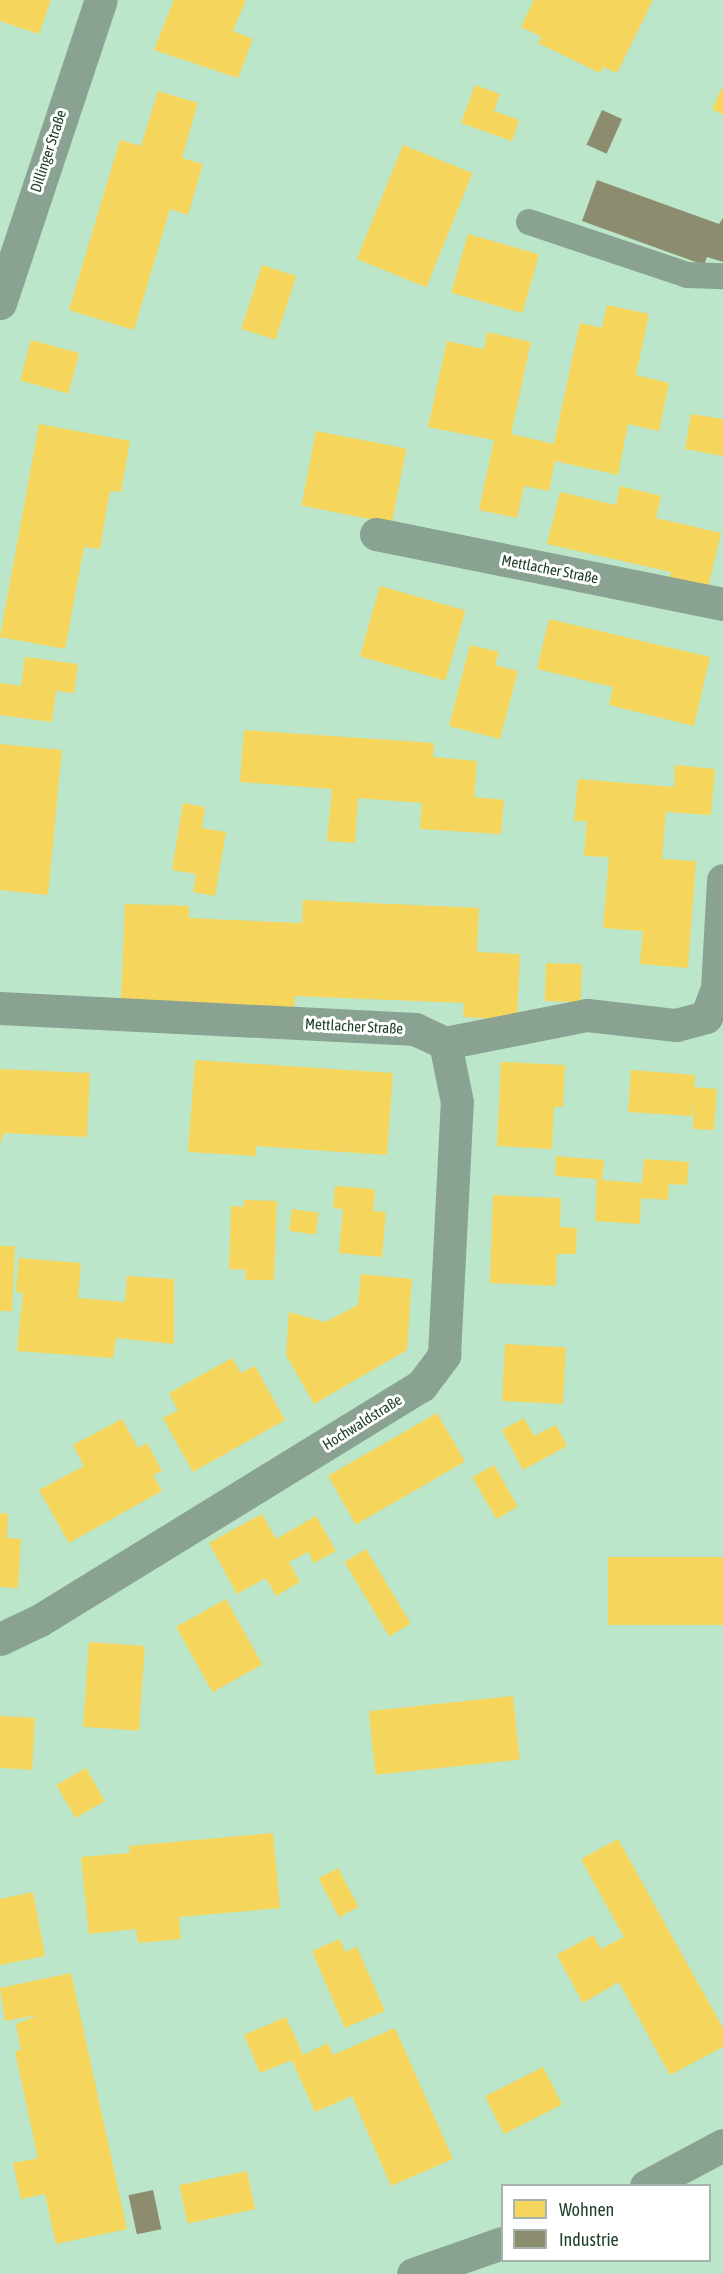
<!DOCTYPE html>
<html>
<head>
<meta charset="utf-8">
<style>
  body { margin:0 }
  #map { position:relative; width:723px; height:2274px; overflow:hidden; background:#bce6c9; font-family:"Asap Condensed",sans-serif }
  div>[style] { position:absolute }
  .homes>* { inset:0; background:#f6d55c; transform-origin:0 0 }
  .industry>* { inset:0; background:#8c8c6e; transform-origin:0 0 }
  .lane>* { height:26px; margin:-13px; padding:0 13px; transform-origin:13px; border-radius:13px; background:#8aa292 }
  .street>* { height:33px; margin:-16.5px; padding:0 16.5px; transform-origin:16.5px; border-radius:16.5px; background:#8aa292 }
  span { translate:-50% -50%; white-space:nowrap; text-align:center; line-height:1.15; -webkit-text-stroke:6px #fff; paint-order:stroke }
  .street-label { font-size:15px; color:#20402a }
  .legend { position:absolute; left:501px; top:2184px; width:210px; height:78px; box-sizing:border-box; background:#fff; border:2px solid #a6b3aa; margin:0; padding:8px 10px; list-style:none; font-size:18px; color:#20402a }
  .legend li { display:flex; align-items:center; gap:12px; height:30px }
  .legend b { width:30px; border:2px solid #a6b3aa }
</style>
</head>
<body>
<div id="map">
  <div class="homes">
    <div style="clip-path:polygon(0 0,51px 0,39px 34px,0 21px)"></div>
    <div style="clip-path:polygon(174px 0,246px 0,233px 31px,253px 39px,238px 78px,154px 50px)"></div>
    <div style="clip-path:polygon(534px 0,653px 0,617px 73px,603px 67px,600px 73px,538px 43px,542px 37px,521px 27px)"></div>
    <div style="clip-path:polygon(475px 85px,500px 94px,494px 111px,519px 120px,512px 141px,461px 123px)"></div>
    <div style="clip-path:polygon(723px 86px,723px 115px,712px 109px)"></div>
    <div style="clip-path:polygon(158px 91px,198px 103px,182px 158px,203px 164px,188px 215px,170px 209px,134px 330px,69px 310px,120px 140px,141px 146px)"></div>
    <div style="left:403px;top:145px;width:75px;height:123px;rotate:22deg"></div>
    <div style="left:468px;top:234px;width:74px;height:61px;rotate:16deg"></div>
    <div style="left:262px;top:265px;width:36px;height:67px;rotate:18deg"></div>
    <div style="clip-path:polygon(607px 305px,649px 314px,636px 375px,669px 383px,659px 431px,628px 424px,618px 475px,555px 461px,549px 491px,524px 486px,517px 518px,479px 510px,494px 440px,428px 427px,447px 341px,484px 349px,487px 332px,531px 342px,511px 434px,554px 444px,580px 323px,602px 328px)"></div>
    <div style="left:31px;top:340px;width:50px;height:42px;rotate:15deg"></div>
    <div style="clip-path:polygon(691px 414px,723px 419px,723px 456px,685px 449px)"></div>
    <div style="clip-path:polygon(39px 424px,130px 441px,121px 492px,110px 491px,100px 549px,84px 547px,65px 649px,0 637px)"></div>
    <div style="left:316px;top:431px;width:92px;height:76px;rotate:11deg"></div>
    <div style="clip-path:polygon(620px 486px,661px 496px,656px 518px,721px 533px,707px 592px,668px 583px,671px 572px,547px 544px,560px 492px,616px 505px)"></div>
    <div style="left:380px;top:586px;width:89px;height:73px;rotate:16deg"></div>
    <div style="clip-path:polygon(549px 619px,710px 657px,694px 726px,609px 705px,613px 687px,537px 669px)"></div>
    <div style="clip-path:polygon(470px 645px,499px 652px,495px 665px,518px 671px,500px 739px,449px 726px)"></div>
    <div style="clip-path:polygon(25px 657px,78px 664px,74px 693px,56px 691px,52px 722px,0 715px,0 683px,21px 686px)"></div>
    <div style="clip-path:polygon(244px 730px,434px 743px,433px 757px,477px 761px,474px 797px,504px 800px,501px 834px,420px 829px,422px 803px,358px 798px,355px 843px,327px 841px,332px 789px,240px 782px)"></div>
    <div style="clip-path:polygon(0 744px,62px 750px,48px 895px,0 890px)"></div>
    <div style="clip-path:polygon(675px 765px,715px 769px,711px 815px,666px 812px,662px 859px,696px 861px,688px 968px,640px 964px,643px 931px,603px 928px,609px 857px,584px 856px,587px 821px,574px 821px,578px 779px,674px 787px)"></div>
    <div style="clip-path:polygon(183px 803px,205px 807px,202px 828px,226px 832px,215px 896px,193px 892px,196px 874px,172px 870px)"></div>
    <div style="clip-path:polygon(303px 900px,479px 908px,477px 952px,520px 954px,517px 1020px,463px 1017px,464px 1003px,295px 996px,294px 1008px,121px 1001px,125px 904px,189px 906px,189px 918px,302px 923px)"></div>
    <div style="left:546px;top:963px;width:36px;height:38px;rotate:2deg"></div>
    <div style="clip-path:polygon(195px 1060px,393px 1073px,387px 1155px,256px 1146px,256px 1156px,188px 1152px)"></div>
    <div style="clip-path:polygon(501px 1062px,565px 1065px,563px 1107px,554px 1107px,552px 1149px,497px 1146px)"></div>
    <div style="clip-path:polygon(0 1069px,90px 1073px,87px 1137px,4px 1133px,0 1144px)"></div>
    <div style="clip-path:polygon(631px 1070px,695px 1075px,694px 1087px,717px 1089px,714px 1130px,693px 1129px,694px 1099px,692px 1116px,628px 1112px)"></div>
    <div style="clip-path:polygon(556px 1156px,604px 1160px,602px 1180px,642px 1183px,644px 1159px,689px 1162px,687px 1185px,669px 1184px,668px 1200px,641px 1198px,640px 1224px,595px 1221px,597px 1179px,555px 1176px)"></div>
    <div style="clip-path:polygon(335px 1186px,375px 1189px,373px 1211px,386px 1212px,382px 1257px,339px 1253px,343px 1209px,333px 1208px)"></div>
    <div style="clip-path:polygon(493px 1195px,561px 1198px,560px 1227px,577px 1228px,576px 1254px,557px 1254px,556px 1286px,490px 1283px)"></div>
    <div style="clip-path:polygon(244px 1200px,277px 1201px,274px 1280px,245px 1280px,246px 1270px,229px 1269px,231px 1206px,244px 1207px)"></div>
    <div style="left:292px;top:1209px;width:27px;height:22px;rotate:8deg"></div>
    <div style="clip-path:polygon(0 1246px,15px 1246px,12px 1311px,0 1311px)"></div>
    <div style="clip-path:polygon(19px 1258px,81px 1263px,78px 1298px,125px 1302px,127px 1276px,174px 1279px,174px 1344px,116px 1338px,113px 1358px,17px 1351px,23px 1293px,16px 1292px)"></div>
    <div style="clip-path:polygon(361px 1274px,412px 1279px,407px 1350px,314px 1404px,286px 1355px,289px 1312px,325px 1322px,358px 1305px)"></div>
    <div style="left:505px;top:1344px;width:61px;height:57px;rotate:3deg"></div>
    <div style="clip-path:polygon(232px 1358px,241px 1373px,255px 1366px,285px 1420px,193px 1472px,163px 1418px,178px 1410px,169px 1393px)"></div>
    <div style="left:437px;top:1413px;width:56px;height:126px;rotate:60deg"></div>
    <div style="clip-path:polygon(524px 1418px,534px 1436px,556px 1425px,567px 1446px,523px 1470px,502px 1430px)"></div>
    <div style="clip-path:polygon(122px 1419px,138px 1448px,147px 1443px,162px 1471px,153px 1475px,162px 1491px,69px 1543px,39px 1490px,84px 1466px,73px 1445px)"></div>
    <div style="left:494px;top:1465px;width:48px;height:25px;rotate:60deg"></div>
    <div style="clip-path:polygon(0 1513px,8px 1514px,7px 1538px,21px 1539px,18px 1588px,0 1587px)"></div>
    <div style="clip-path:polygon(262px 1514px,276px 1539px,316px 1516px,336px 1551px,314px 1563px,308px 1552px,289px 1562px,300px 1582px,276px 1596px,266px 1578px,237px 1594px,209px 1543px)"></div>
    <div style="left:366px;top:1549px;width:87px;height:25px;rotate:59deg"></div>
    <div style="left:723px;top:1557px;width:68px;height:115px;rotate:90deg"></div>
    <div style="left:226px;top:1599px;width:75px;height:57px;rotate:61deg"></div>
    <div style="left:89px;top:1642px;width:56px;height:85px;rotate:4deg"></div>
    <div style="left:513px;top:1696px;width:64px;height:145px;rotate:84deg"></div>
    <div style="left:0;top:1716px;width:35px;height:52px;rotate:3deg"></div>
    <div style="left:86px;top:1768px;width:38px;height:34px;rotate:60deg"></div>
    <div style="clip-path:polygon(273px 1833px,280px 1908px,179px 1917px,181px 1939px,138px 1943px,136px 1929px,89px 1934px,81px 1857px,130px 1853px,129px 1846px)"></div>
    <div style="clip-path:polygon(618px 1839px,723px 2028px,723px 2047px,670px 2075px,619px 1982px,583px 2003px,557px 1955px,593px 1935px,601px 1949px,624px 1937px,581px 1859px)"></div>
    <div style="left:338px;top:1868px;width:44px;height:22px;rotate:62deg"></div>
    <div style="clip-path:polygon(33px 1892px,45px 1956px,0 1965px,0 1899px)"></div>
    <div style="clip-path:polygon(340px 1939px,345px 1952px,357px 1947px,385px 2011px,345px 2028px,312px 1951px)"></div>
    <div style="clip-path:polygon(71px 1973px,127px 2229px,56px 2244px,45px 2194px,21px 2199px,13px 2163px,38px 2158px,15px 2051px,21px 2050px,16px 2024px,38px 2015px,5px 2021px,0 1988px)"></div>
    <div style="clip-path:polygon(286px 2017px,303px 2055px,328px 2043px,333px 2055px,395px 2028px,453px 2159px,391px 2186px,352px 2096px,315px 2112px,292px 2060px,260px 2073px,244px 2035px)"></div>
    <div style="left:543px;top:2067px;width:42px;height:65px;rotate:63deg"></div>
    <div style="left:247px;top:2171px;width:39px;height:69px;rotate:78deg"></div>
  </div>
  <div class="industry">
    <div style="left:602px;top:110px;width:22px;height:38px;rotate:24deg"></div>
    <div style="clip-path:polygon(597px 180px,719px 224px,723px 218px,723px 262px,707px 257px,704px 265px,582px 221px)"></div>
    <div style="left:153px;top:2190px;width:40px;height:25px;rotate:78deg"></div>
  </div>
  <div class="lane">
    <div style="left:529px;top:222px;width:167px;rotate:18.5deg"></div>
    <div style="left:687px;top:275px;width:36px;rotate:2deg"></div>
  </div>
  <div class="street">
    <div style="left:0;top:303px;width:319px;rotate:-71.6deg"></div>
    <div style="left:376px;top:534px;width:354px;rotate:11.4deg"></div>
    <div style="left:0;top:1008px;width:416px;rotate:2.9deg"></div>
    <div style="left:415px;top:1029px;width:33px;rotate:25deg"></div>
    <div style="left:445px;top:1043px;width:145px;rotate:-11.2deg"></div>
    <div style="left:587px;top:1015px;width:90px;rotate:6.4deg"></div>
    <div style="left:676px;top:1025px;width:31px;rotate:-15deg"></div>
    <div style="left:706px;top:1017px;width:31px;rotate:-69deg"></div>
    <div style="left:717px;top:988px;width:108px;rotate:-86.8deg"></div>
    <div style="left:0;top:1639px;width:44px;rotate:-25.4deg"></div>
    <div style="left:40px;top:1620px;width:447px;rotate:-31.6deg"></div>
    <div style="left:421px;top:1386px;width:39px;rotate:-53deg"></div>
    <div style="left:444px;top:1355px;width:253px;rotate:-87.1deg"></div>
    <div style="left:457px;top:1102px;width:60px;rotate:-101.5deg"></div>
    <div style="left:646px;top:2186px;width:87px;rotate:-28deg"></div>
    <div style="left:413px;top:2274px;width:94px;rotate:-19.2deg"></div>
  </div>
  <div class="street-label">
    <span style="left:48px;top:151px;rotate:-72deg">Dillinger Straße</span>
    <span style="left:550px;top:569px;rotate:11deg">Mettlacher Straße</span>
    <span style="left:354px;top:1026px;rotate:3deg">Mettlacher Straße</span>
    <span style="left:362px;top:1422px;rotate:-32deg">Hochwaldstraße</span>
  </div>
  <ul class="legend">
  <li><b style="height:16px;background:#f6d55c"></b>Wohnen</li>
  <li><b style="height:16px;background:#8c8c6e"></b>Industrie</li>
  </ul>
</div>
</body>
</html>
